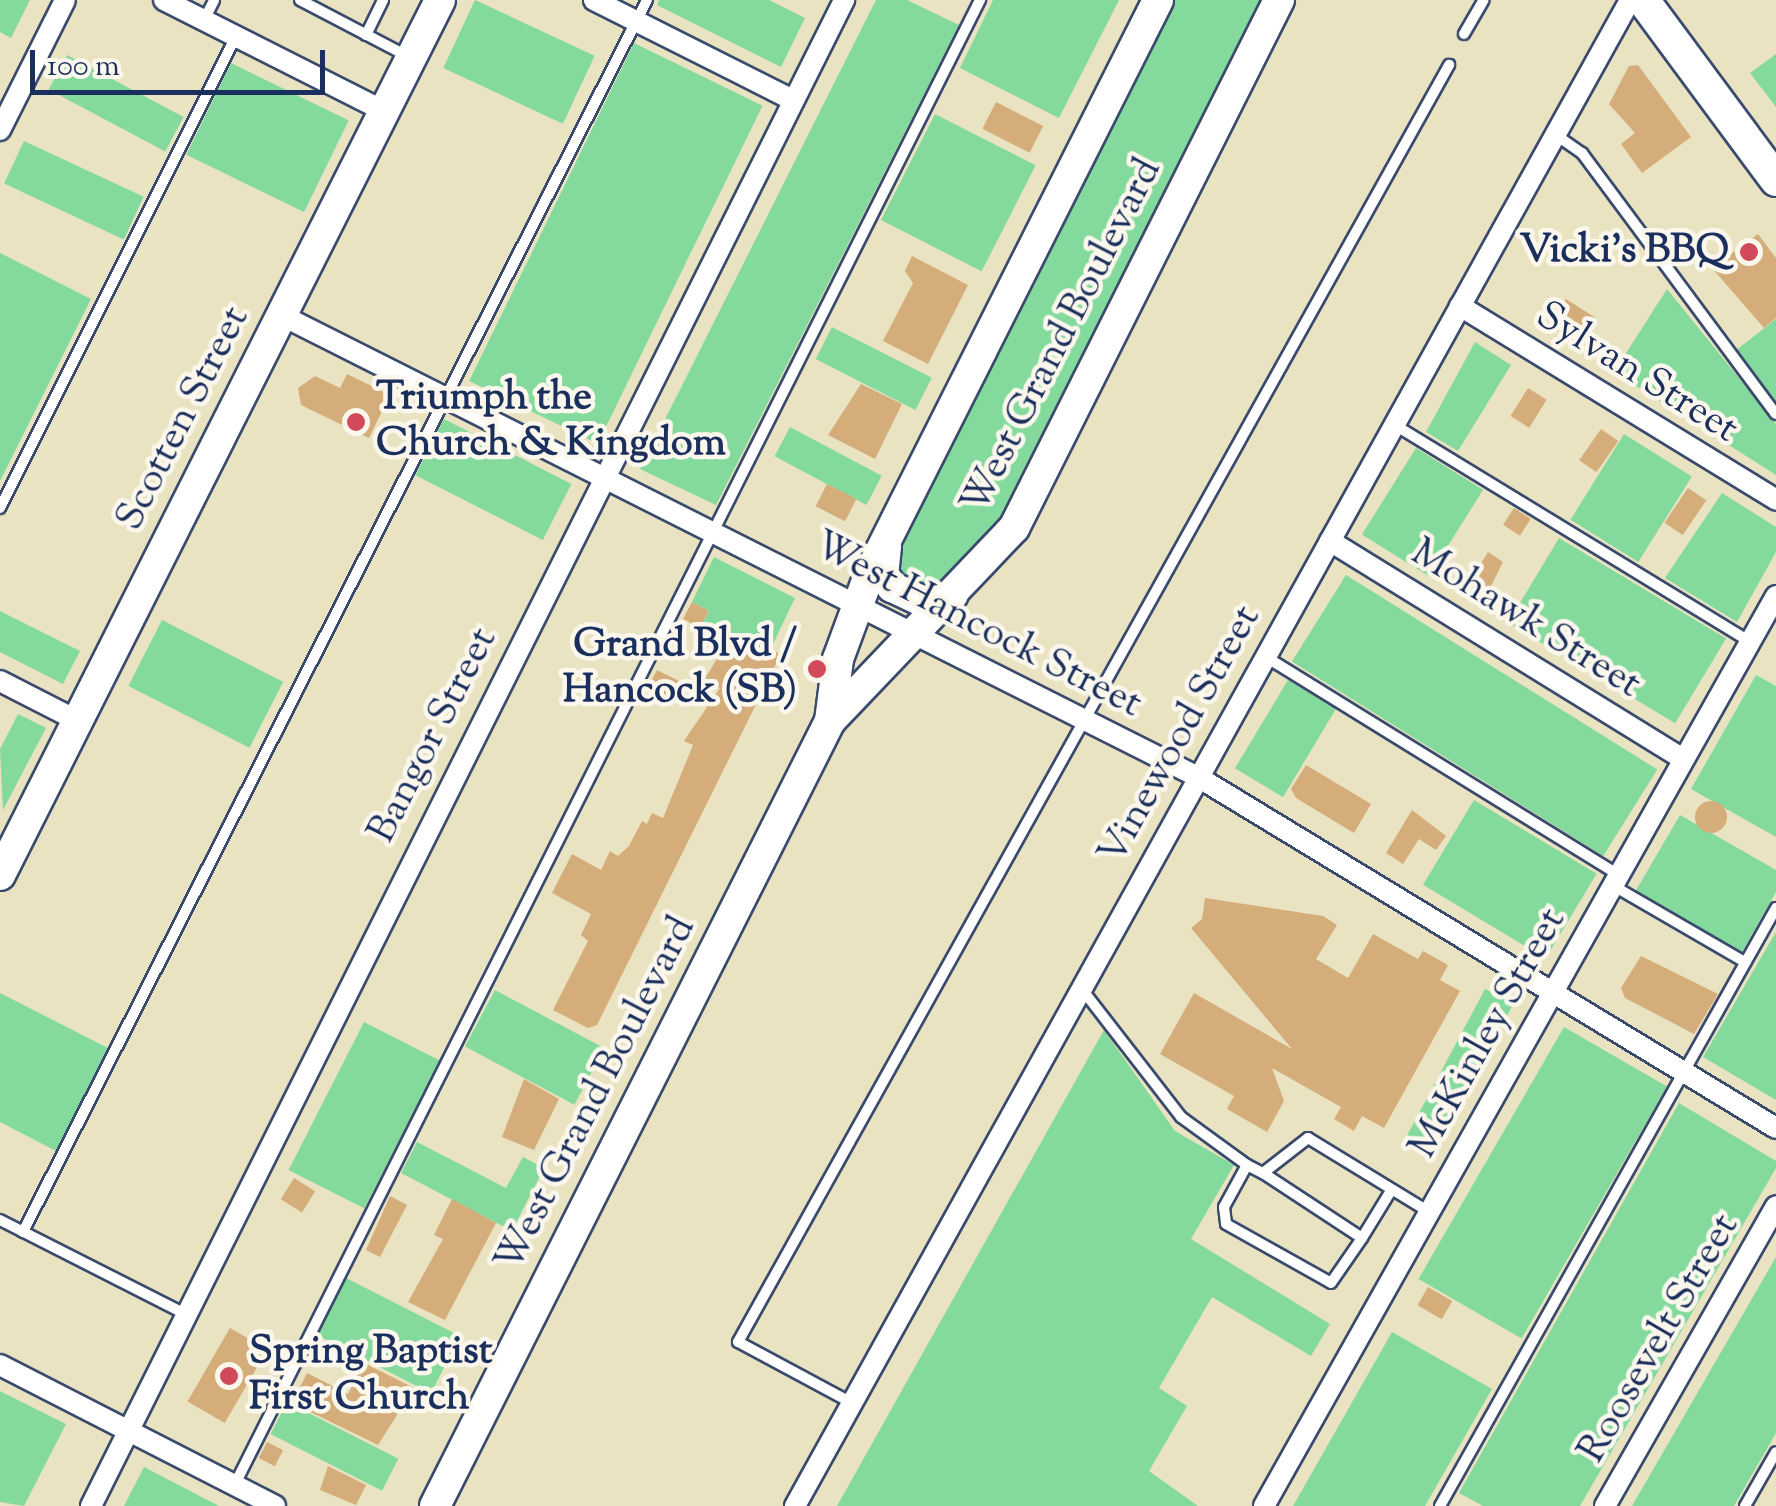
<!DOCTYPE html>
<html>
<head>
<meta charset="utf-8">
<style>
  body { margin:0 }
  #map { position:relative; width:1776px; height:1506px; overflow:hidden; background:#e9e3c2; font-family:"Sorts Mill Goudy",serif }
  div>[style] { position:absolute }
  .green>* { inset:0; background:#84da9d; transform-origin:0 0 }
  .building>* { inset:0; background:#d4ad7b; transform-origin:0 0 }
  .round { border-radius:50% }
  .roads { filter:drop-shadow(2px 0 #3a4a6d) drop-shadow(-2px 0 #3a4a6d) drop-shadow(0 2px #3a4a6d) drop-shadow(0 -2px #3a4a6d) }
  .lane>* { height:10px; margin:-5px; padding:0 5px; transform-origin:5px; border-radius:5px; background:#fff }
  .street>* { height:20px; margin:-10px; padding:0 10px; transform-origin:10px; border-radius:10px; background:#fff }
  .secondary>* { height:30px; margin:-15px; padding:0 15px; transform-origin:15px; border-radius:15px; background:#fff }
  .primary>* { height:32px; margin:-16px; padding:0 16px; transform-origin:16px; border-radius:16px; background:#fff }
  .dots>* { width:28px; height:28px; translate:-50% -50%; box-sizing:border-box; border:5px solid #fbf7ec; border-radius:50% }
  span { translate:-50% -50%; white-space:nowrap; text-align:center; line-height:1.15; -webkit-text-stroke:9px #fbf7ec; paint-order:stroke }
  .poi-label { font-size:40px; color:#1b2f5e; font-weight:700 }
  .right { translate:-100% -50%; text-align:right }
  .left { translate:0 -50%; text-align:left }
  .street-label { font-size:40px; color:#1b2f5e }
  .scale { position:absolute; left:30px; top:50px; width:295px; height:45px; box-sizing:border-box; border:5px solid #1b2f5e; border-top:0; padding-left:12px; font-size:30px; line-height:35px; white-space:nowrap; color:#1b2f5e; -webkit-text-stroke:8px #fbf7ec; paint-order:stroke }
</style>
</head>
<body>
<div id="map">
  <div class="green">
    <div style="clip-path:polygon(0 0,30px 0,11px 38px,0 32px)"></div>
    <div style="left:475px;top:0;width:132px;height:75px;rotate:25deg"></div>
    <div style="clip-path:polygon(659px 0,769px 0,805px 18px,781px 67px,657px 5px)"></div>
    <div style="clip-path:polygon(876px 0,907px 0,959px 25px,716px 505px,640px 469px)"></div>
    <div style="clip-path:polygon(993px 0,1119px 0,1059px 118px,960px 68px)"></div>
    <div style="clip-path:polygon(1168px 0,1266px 0,1025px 483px,983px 551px,935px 593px,899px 580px,889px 558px)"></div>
    <div style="left:634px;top:43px;width:143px;height:376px;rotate:26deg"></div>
    <div style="clip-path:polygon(1776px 54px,1776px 107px,1750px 73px)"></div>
    <div style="left:67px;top:55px;width:132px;height:39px;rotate:28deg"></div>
    <div style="left:231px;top:63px;width:131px;height:102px;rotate:26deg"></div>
    <div style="left:935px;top:114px;width:113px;height:119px;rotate:27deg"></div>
    <div style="left:24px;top:141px;width:132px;height:47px;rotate:25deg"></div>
    <div style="clip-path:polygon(0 253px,91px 299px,0 481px)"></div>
    <div style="clip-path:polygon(1667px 289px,1776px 424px,1776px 475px,1614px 372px)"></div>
    <div style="clip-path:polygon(1776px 319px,1776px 405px,1735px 351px)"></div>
    <div style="left:832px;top:327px;width:112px;height:36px;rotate:27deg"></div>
    <div style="clip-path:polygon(1475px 342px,1511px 365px,1458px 451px,1426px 432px)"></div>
    <div style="left:444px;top:419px;width:143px;height:63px;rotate:27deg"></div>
    <div style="left:790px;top:427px;width:104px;height:33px;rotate:28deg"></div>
    <div style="left:1624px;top:434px;width:80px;height:101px;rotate:32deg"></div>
    <div style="left:1416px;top:448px;width:79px;height:102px;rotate:32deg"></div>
    <div style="clip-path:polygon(1722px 493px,1776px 527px,1776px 552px,1737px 622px,1665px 578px)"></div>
    <div style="left:1559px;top:538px;width:195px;height:99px;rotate:31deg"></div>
    <div style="clip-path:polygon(714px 557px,795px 598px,771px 648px,739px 635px,728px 642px,700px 628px,709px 611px,692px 602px)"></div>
    <div style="left:1346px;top:575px;width:367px;height:102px;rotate:32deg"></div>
    <div style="clip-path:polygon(0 611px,80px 651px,63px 684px,0 652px)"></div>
    <div style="left:162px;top:620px;width:136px;height:74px;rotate:27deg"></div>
    <div style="clip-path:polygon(1756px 675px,1776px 686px,1776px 837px,1691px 789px)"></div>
    <div style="left:1288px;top:680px;width:56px;height:103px;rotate:31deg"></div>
    <div style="clip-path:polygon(18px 714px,46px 728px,3px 810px,0 749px)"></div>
    <div style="left:1474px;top:800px;width:143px;height:99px;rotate:31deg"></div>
    <div style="clip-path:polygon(1680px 815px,1776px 870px,1776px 892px,1741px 954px,1635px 892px)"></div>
    <div style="clip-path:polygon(1776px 932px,1776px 1100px,1703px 1057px)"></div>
    <div style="left:1485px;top:989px;width:32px;height:166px;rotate:28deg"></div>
    <div style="left:495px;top:990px;width:124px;height:64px;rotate:28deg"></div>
    <div style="clip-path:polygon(0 993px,108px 1048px,56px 1151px,0 1122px)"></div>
    <div style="left:364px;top:1022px;width:85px;height:166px;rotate:27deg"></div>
    <div style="left:1564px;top:1027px;width:119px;height:291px;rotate:30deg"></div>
    <div style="clip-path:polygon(1104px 1030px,1175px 1131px,1234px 1165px,1191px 1239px,1330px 1324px,1311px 1356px,1212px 1297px,1159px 1388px,1187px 1406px,1149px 1471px,1198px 1506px,837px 1506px)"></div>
    <div style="clip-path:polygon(1679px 1103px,1776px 1161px,1776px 1168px,1580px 1506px,1483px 1506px,1459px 1493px)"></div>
    <div style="clip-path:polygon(417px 1142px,506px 1188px,523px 1157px,544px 1168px,512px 1231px,401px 1173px)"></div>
    <div style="clip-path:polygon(1776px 1257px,1776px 1433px,1734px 1506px,1632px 1506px)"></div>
    <div style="left:346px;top:1278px;width:128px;height:64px;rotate:27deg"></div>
    <div style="clip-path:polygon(1392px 1332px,1492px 1389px,1425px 1506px,1293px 1506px)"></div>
    <div style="clip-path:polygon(0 1391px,66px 1424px,24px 1506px,0 1502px)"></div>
    <div style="left:287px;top:1402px;width:125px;height:36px;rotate:27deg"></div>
    <div style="clip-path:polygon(144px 1467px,219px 1506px,124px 1506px)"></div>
  </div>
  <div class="building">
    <div style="clip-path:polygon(1638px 65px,1691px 137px,1642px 173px,1621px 144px,1635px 133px,1609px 104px,1629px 66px)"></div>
    <div style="left:996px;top:102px;width:53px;height:30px;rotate:27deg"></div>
    <div style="clip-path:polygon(1758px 234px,1776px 258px,1776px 318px,1764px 328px,1712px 268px)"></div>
    <div style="clip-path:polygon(912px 256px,968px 285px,928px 364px,883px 341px,913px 283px,905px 271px)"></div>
    <div style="clip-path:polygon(1566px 299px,1596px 318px,1583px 338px,1548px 329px)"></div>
    <div style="clip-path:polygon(347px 374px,390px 395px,369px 438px,301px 405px,298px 388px,315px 376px,340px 388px)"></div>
    <div style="clip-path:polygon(861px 384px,902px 404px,875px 459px,828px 435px)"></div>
    <div style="left:1528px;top:388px;width:22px;height:33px;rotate:32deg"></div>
    <div style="left:1601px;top:429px;width:21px;height:38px;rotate:35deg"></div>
    <div style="left:827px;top:484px;width:33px;height:25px;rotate:27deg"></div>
    <div style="left:1688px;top:488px;width:22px;height:42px;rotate:34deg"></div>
    <div style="left:1514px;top:508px;width:20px;height:20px;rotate:33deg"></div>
    <div style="clip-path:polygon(1488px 552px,1503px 562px,1487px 594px,1469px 583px)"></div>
    <div style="left:692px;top:602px;width:19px;height:19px;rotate:28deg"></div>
    <div style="clip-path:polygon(732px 634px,781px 654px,597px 1025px,588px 1028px,553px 1010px,588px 941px,581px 935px,591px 914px,552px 893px,572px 854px,601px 870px,610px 851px,618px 856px,629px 846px,642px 821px,647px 824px,652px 813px,663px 818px,693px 745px,684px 741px,720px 688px,704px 680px)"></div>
    <div style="left:657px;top:670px;width:25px;height:22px;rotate:27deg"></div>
    <div style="clip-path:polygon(1306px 765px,1371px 804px,1354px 833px,1296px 798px,1291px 789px)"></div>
    <div class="round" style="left:1695px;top:801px;width:32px;height:32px"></div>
    <div style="clip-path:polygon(1412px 810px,1446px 836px,1436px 850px,1419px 839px,1403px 864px,1386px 853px)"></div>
    <div style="clip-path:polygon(1205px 898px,1323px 916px,1337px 925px,1316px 959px,1348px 978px,1373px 934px,1418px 959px,1423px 951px,1448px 965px,1440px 980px,1460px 991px,1384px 1128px,1362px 1116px,1354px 1131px,1334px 1119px,1341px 1107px,1272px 1068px,1284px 1101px,1267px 1132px,1227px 1109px,1234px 1096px,1160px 1054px,1194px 993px,1292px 1049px,1191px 928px,1202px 919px)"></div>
    <div style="clip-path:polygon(1641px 956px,1718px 994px,1694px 1034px,1625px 998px,1621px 988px)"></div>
    <div style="clip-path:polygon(524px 1079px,559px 1099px,534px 1150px,502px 1137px)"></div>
    <div style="left:294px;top:1178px;width:25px;height:25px;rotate:32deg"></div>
    <div style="clip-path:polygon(390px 1196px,407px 1205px,380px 1257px,366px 1250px)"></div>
    <div style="clip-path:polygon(452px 1199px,496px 1223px,445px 1320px,408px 1302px,443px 1239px,434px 1235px)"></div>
    <div style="left:1428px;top:1287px;width:28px;height:21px;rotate:30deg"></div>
    <div style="left:230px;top:1328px;width:43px;height:85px;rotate:30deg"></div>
    <div style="clip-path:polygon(364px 1363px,414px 1388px,378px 1445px,292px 1403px,307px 1373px,348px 1394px)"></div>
    <div style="left:267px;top:1442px;width:18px;height:18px;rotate:27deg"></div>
    <div style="clip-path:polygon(328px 1466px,366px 1485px,356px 1505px,320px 1490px)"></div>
  </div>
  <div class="roads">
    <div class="lane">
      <div style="left:300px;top:0;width:119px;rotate:27.6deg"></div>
      <div style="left:204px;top:20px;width:22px;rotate:-63deg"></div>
      <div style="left:1464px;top:34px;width:39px;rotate:-60deg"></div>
      <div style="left:366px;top:35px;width:39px;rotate:-64deg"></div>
      <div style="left:1556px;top:135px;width:32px;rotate:35deg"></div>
      <div style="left:1582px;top:153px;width:325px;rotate:53.4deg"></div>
      <div style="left:1395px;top:425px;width:417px;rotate:31.4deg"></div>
      <div style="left:0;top:508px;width:528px;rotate:-63.43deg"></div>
      <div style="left:1266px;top:657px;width:414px;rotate:31.7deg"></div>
      <div style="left:1612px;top:885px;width:154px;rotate:30.1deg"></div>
      <div style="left:1081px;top:988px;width:163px;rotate:52.2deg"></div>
      <div style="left:1181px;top:1117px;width:82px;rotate:36deg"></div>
      <div style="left:1247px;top:1165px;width:18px;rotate:27deg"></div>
      <div style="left:1263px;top:1173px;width:57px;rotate:-37.9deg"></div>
      <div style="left:1308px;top:1138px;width:142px;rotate:31.4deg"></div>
      <div style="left:1247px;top:1165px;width:48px;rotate:118.7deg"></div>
      <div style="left:1224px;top:1207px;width:17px;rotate:83deg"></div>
      <div style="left:1226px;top:1224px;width:120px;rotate:29.3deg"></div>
      <div style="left:1331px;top:1283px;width:55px;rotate:-55.4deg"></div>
      <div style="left:1263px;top:1173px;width:118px;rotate:33.3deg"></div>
      <div style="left:1362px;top:1238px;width:57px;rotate:-58.5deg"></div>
      <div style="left:0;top:1220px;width:205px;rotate:26.9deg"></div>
      <div style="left:23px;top:1232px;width:1381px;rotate:-63.14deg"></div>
      <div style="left:852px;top:1403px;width:129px;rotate:-151.8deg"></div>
      <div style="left:738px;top:1342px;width:1462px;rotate:-60.89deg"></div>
      <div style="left:235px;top:1484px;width:1661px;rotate:-63.34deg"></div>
      <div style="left:1440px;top:1506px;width:686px;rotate:-60.67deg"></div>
      <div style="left:1745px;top:1506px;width:62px;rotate:-60.1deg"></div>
    </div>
    <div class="street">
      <div style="left:164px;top:0;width:246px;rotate:26.8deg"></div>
      <div style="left:594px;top:0;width:223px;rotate:26.7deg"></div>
      <div style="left:0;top:130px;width:145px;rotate:-63.4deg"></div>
      <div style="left:1460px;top:306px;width:371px;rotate:31.5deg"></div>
      <div style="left:281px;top:315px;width:1027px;rotate:26.74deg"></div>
      <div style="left:1198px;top:777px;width:676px;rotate:31.27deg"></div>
      <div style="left:1330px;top:541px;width:415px;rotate:31.7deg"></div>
      <div style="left:0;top:681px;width:88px;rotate:27.1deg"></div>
      <div style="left:0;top:1365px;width:309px;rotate:27.1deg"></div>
      <div style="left:91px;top:1506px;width:1684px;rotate:-63.43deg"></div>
      <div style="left:795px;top:1506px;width:1722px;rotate:-60.99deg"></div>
      <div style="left:1264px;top:1506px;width:1044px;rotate:-60.64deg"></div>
      <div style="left:1605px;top:1506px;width:345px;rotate:-60.3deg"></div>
    </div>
    <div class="secondary">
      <div style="left:886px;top:547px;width:27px;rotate:96deg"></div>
      <div style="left:883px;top:574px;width:16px;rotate:55deg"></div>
      <div style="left:892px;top:587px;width:38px;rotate:25deg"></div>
      <div style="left:926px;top:603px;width:28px;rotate:-17deg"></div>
      <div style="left:830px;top:721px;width:63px;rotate:-82.6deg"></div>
      <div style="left:838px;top:659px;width:95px;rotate:-69.7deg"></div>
      <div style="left:871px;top:570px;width:638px;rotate:-63.27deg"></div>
      <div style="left:0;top:875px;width:979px;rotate:-63.3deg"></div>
      <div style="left:435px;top:1506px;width:879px;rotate:-63.29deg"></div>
      <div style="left:830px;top:721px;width:267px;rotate:-46.4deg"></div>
      <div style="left:1014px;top:528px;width:591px;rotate:-63.35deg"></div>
    </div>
    <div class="primary">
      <div style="left:1643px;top:0;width:224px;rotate:53.5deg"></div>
    </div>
  </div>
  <div class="dots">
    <div style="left:1749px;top:252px;background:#d1495b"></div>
    <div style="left:356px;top:422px;background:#d1495b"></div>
    <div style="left:817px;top:669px;background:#d1495b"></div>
    <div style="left:229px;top:1376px;background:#d1495b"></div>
  </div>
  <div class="poi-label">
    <span class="right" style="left:1729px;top:252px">Vicki’s BBQ</span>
    <span class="left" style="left:376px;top:422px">Triumph the<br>Church &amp; Kingdom</span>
    <span class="right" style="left:797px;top:669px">Grand Blvd /<br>Hancock (SB)</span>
    <span class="left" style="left:249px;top:1376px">Spring Baptist<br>First Church</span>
  </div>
  <div class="street-label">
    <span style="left:1063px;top:337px;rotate:-63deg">West Grand Boulevard</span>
    <span style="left:1636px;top:374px;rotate:32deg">Sylvan Street</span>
    <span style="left:184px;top:419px;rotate:-63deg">Scotten Street</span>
    <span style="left:1525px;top:620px;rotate:32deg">Mohawk Street</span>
    <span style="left:977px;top:626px;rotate:27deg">West Hancock Street</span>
    <span style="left:434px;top:736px;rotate:-63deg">Bangor Street</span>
    <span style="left:1181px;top:736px;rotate:-61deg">Vinewood Street</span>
    <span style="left:1489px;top:1034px;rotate:-61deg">McKinley Street</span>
    <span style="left:597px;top:1095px;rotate:-63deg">West Grand Boulevard</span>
    <span style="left:1660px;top:1339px;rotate:-60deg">Roosevelt Street</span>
  </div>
  <div class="scale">100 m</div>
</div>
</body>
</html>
